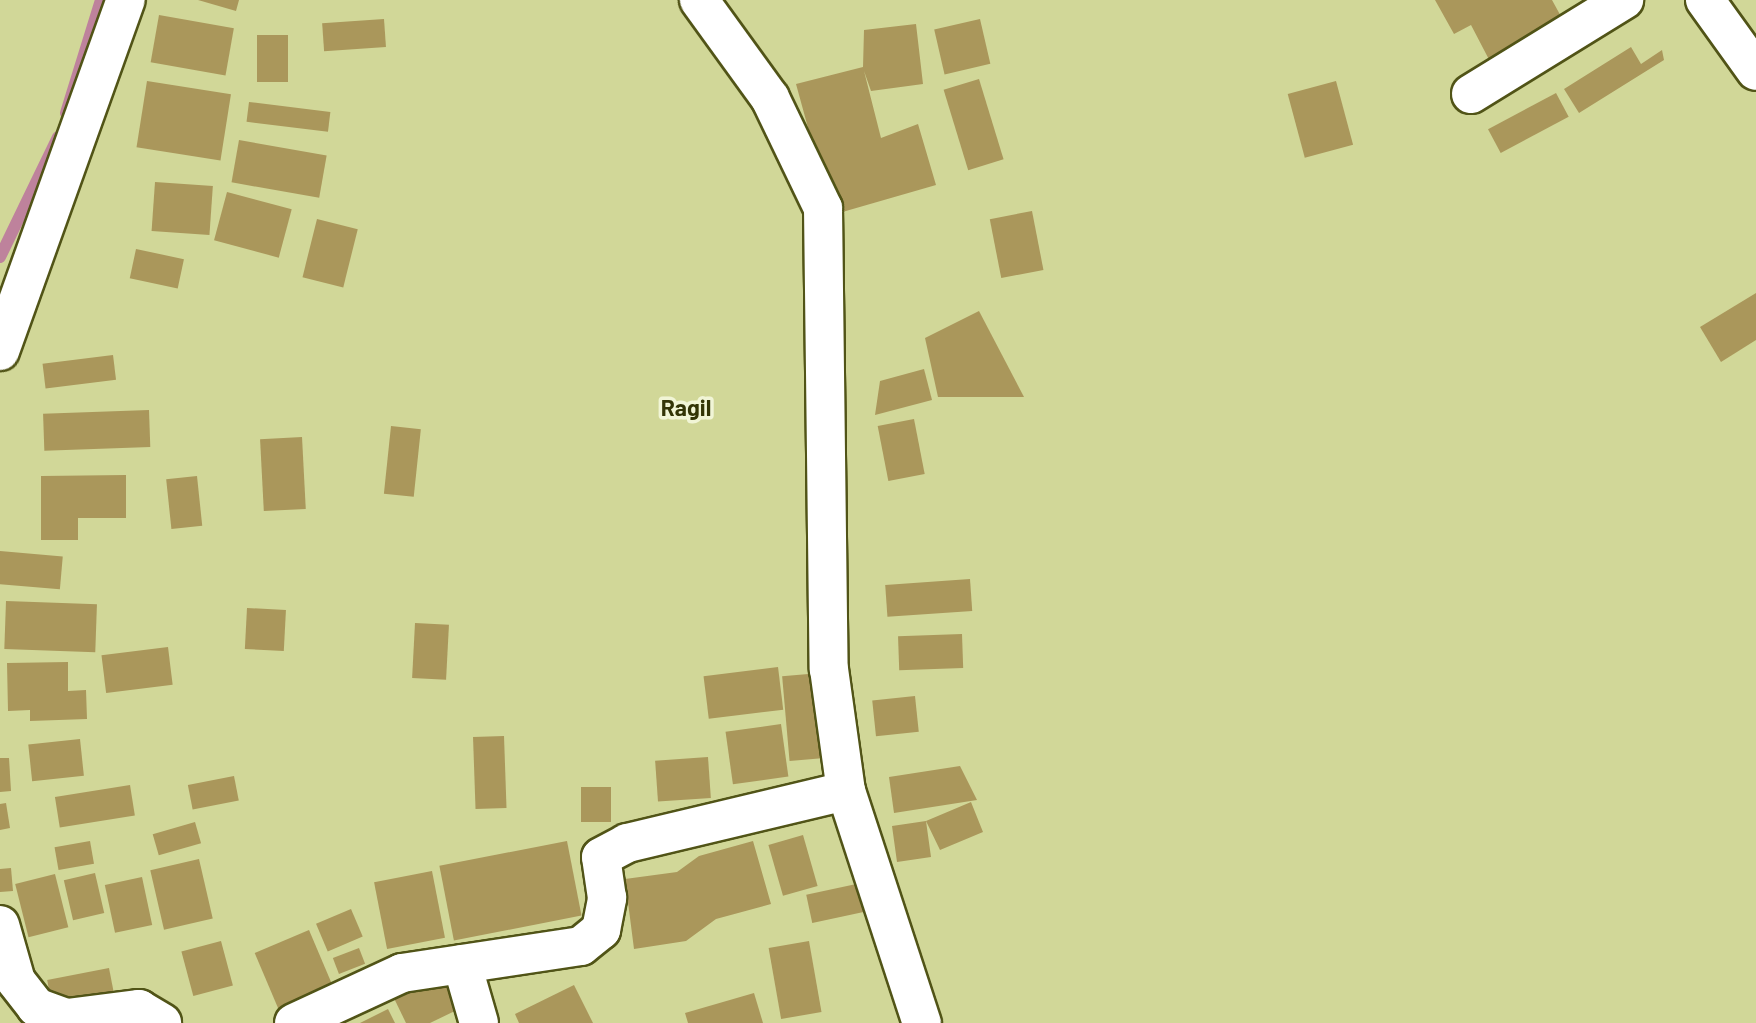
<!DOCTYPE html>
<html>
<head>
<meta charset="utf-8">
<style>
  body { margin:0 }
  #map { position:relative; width:1756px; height:1023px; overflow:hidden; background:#d1d798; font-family:Barlow,sans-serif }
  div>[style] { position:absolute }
  .stream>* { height:12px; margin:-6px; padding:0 6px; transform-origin:6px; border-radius:6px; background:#be829c }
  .building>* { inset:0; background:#aa975b; transform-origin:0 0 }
  .roads { filter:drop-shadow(2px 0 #515417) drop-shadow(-2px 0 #515417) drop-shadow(0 2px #515417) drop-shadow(0 -2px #515417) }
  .minor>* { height:38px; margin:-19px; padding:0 19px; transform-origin:19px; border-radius:19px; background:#fff }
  span { translate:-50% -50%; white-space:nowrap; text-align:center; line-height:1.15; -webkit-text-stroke:7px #f1f5d6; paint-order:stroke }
  .quarter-label { font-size:23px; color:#333506; font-weight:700 }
</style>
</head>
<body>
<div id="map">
  <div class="stream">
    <div style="left:66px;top:113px;width:118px;rotate:-72.8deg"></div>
    <div style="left:0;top:257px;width:133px;rotate:-64.2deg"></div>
  </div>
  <div class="building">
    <div style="clip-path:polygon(198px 0,239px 0,236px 11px)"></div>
    <div style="clip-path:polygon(1435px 0,1552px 0,1569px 31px,1495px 71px,1471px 25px,1454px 34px)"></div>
    <div style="left:159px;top:15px;width:76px;height:48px;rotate:10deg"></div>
    <div style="left:384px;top:19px;width:28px;height:62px;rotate:86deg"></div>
    <div style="left:980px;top:19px;width:46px;height:47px;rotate:77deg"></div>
    <div style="clip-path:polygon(916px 24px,923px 84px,871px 91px,864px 71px,881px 138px,918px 124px,936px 185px,832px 215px,796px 84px,863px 67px,864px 30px)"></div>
    <div style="left:257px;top:35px;width:31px;height:47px"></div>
    <div style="clip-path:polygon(1631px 47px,1641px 64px,1662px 50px,1664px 60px,1579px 113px,1564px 89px)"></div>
    <div style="left:979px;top:79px;width:84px;height:37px;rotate:73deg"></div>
    <div style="left:147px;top:81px;width:85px;height:67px;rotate:9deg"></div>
    <div style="left:1336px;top:81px;width:66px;height:50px;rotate:75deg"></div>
    <div style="left:1556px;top:93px;width:27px;height:77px;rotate:62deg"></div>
    <div style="left:249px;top:102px;width:82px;height:20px;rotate:7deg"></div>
    <div style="left:239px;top:140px;width:89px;height:43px;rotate:10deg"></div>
    <div style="left:155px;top:182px;width:58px;height:49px;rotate:4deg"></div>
    <div style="left:227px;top:192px;width:67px;height:50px;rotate:15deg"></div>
    <div style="left:1032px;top:211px;width:60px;height:43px;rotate:79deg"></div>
    <div style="left:317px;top:219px;width:42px;height:60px;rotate:14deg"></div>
    <div style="left:136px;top:249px;width:49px;height:30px;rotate:12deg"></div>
    <div style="clip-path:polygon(1756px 293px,1756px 340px,1721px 362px,1700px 327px)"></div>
    <div style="clip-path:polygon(979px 311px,1024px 397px,938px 397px,925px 338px)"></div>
    <div style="left:113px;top:355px;width:25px;height:71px;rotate:83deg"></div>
    <div style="clip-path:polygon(924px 369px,932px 400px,875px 415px,880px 381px)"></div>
    <div style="left:149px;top:410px;width:37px;height:106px;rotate:88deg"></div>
    <div style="left:914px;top:419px;width:56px;height:37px;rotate:79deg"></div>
    <div style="left:391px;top:426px;width:30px;height:68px;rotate:6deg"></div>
    <div style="left:302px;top:437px;width:72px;height:42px;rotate:87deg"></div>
    <div style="clip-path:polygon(126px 475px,126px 518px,78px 518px,78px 540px,41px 540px,41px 476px)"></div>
    <div style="left:197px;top:476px;width:50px;height:31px;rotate:84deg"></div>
    <div style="left:0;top:551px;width:63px;height:33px;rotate:5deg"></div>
    <div style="left:970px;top:579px;width:32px;height:85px;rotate:86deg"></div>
    <div style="left:6px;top:601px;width:91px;height:48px;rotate:2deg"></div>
    <div style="left:247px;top:608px;width:39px;height:41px;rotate:3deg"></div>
    <div style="left:415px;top:623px;width:34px;height:55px;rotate:3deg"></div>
    <div style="left:962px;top:634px;width:34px;height:64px;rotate:88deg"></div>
    <div style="left:168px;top:647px;width:38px;height:67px;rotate:83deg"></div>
    <div style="clip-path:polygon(68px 662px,68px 691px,86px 690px,87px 719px,30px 721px,30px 710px,8px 711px,7px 663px)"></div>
    <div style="left:778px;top:667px;width:43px;height:75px;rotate:83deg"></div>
    <div style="left:820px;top:673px;width:85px;height:38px;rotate:85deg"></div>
    <div style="left:915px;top:696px;width:36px;height:43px;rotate:84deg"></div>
    <div style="left:781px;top:724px;width:53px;height:56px;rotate:82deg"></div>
    <div style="left:504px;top:736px;width:72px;height:31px;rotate:88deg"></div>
    <div style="left:80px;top:739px;width:37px;height:52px;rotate:84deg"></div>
    <div style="left:708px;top:757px;width:41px;height:53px;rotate:86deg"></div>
    <div style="clip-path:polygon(0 758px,9px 758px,11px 791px,0 792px)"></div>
    <div style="clip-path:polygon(960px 766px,977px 800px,894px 813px,889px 777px)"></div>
    <div style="left:234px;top:776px;width:25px;height:47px;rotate:79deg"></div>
    <div style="left:130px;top:785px;width:31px;height:76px;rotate:81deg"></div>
    <div style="left:581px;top:787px;width:30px;height:35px"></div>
    <div style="clip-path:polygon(971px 802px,983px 832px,940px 850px,926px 821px,931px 857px,897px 862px,892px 826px,926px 821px)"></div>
    <div style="clip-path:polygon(6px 803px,10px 828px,0 830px,0 804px)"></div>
    <div style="left:195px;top:822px;width:22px;height:44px;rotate:74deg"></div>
    <div style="left:803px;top:835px;width:53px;height:36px;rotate:74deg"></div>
    <div style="left:90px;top:841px;width:23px;height:36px;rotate:80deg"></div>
    <div style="left:567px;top:841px;width:76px;height:130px;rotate:79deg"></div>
    <div style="clip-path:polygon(753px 841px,771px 904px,716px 919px,686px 941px,634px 949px,625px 879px,677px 872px,699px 856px)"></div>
    <div style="left:199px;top:859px;width:61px;height:50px;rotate:77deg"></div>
    <div style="clip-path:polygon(11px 868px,13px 891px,0 892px,0 869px)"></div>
    <div style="left:432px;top:871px;width:68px;height:59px;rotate:79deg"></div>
    <div style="left:95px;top:873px;width:41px;height:32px;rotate:77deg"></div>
    <div style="left:55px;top:874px;width:55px;height:41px;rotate:76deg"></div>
    <div style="left:142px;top:877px;width:49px;height:38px;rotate:78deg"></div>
    <div style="left:861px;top:883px;width:29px;height:56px;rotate:78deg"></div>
    <div style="left:351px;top:909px;width:30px;height:38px;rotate:67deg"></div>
    <div style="left:309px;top:930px;width:63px;height:59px;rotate:67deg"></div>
    <div style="left:221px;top:941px;width:46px;height:41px;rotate:75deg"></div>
    <div style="left:809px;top:941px;width:72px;height:41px;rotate:80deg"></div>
    <div style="left:359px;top:948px;width:17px;height:28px;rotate:69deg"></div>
    <div style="clip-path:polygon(438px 966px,459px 1009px,430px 1023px,406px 1023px,390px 990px)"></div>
    <div style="left:109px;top:968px;width:33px;height:63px;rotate:79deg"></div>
    <div style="clip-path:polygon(574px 985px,593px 1023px,519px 1023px,515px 1014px)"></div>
    <div style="clip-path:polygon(754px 993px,763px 1023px,688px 1023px,685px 1013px)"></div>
    <div style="clip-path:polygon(388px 1009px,395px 1023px,360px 1023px)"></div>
  </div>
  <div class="roads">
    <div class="minor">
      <div style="left:699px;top:0;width:121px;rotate:54.1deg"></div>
      <div style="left:770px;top:98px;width:122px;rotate:64.3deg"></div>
      <div style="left:823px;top:208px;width:461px;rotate:89.3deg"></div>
      <div style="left:829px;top:669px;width:123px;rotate:82.1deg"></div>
      <div style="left:846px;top:791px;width:244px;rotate:71.9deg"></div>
      <div style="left:1705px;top:0;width:87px;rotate:54.3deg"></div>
      <div style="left:1471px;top:94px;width:180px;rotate:-31.6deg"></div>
      <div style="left:0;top:351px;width:373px;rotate:-70.3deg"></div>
      <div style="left:0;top:925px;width:58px;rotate:74.1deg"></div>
      <div style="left:16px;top:981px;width:33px;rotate:52deg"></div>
      <div style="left:36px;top:1007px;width:33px;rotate:20deg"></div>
      <div style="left:67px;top:1018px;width:73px;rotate:-7.1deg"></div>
      <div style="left:139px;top:1009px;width:27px;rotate:31deg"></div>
      <div style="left:462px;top:964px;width:61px;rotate:73.9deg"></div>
      <div style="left:294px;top:1023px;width:119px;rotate:-24.8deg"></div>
      <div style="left:402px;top:973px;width:181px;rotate:-8.6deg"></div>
      <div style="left:581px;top:946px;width:26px;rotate:-39deg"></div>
      <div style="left:601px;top:930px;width:33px;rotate:-79deg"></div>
      <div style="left:607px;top:898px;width:41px;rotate:-98.3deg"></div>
      <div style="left:601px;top:857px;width:30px;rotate:-28deg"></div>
      <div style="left:627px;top:843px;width:225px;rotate:-13.4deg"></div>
    </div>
  </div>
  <div class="quarter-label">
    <span style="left:686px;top:407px">Ragil</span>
  </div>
</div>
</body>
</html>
